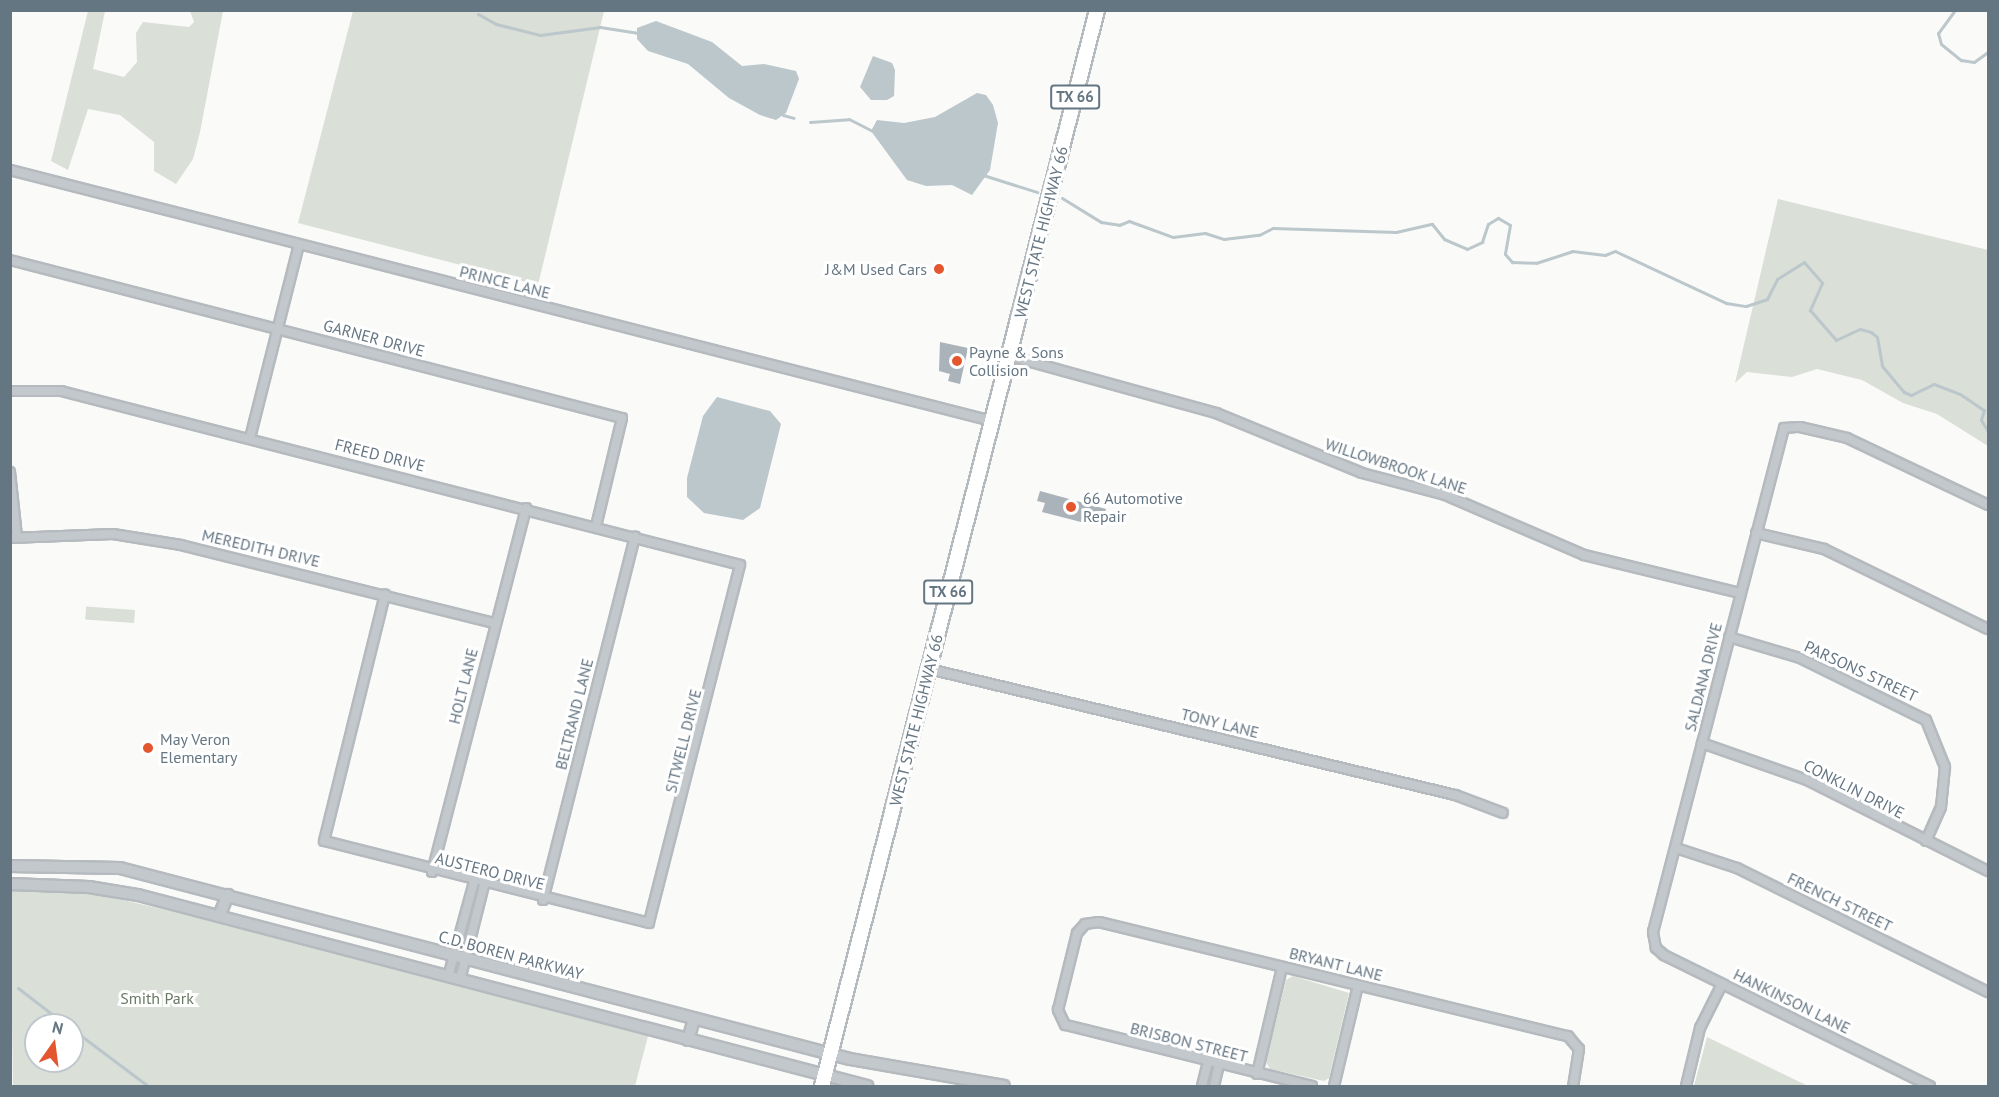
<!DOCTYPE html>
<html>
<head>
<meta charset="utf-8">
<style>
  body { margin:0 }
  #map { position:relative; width:1999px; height:1097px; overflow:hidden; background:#fafaf8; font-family:"PT Sans",sans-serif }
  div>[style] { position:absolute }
  .green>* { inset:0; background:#dadfd7; transform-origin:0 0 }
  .water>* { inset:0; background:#bbc7cb }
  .stream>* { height:3px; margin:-1.5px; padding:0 1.5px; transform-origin:1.5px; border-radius:1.5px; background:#bbc7cb }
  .building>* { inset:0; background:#aab3b9 }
  .roads { filter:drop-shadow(2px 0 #b5babe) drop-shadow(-2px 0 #b5babe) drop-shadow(0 2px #b5babe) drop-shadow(0 -2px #b5babe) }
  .minor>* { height:8px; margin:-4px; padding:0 4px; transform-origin:4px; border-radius:4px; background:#c3c8cc }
  .tertiary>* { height:10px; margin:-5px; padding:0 5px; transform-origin:5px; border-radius:5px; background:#c3c8cc }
  .primary>* { height:14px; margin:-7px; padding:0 7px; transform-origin:7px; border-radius:7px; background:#fff }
  .dots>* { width:16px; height:16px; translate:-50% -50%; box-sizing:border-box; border:3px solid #fff; border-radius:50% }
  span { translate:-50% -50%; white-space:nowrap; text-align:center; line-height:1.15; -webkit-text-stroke:6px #fff; paint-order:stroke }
  .shield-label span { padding:2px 4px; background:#fff; border:2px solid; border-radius:4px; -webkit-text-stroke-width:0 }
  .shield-label { font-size:15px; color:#657683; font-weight:700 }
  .street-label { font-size:16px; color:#657683 }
  .poi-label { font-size:16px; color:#657683 }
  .right { translate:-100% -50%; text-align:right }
  .left { translate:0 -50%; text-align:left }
  .park-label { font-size:16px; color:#687a64 }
  .frame { position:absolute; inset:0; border:12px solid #657683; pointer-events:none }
  .north { position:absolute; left:24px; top:1013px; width:60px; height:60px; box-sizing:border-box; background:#fff; border:2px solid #c1c8cd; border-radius:50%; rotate:14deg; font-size:16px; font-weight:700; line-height:24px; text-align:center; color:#657683 }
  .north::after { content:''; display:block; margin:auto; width:21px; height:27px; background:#e4572e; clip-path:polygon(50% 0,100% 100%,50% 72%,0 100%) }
</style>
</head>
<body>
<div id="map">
  <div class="green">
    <div style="clip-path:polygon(88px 11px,105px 11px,93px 69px,124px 77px,137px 62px,136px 33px,143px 22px,189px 27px,194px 22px,190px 11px,223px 11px,200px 132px,193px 159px,176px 184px,154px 171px,154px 142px,120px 115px,88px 109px,68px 170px,51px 161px)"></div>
    <div style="clip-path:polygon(353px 11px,604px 11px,538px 285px,298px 223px)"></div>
    <div style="clip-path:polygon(1778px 199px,1988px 250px,1988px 446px,1937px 414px,1903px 403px,1862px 380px,1817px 369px,1792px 377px,1747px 372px,1735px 383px)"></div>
    <div style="left:135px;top:610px;width:13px;height:49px;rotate:94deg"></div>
    <div style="clip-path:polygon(evenodd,10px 889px,102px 895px,170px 911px,648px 1036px,635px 1086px,13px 1086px,10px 889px,36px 1025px,72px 1025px,72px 1061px,36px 1061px,36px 1025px)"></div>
    <div style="clip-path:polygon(1293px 976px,1349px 993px,1329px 1078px,1324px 1081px,1270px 1069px,1266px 1062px,1286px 980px)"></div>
    <div style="clip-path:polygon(1707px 1037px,1808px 1086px,1694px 1086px)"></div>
  </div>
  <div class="water">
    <div style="clip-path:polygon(656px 21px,712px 42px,742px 66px,764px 64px,796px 71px,799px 79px,786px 113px,776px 120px,760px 115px,729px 98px,688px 64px,648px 51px,637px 39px,637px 28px)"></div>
    <div style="clip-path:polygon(873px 56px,892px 63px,895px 70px,894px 96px,887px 100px,871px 100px,860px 87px)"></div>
    <div style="clip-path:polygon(977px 93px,986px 95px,993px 105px,998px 123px,990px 170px,972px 195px,952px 185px,926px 186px,907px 180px,871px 131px,877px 120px,904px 123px,935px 117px)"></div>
    <div style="clip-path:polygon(717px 397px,770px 411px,781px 424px,760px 508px,743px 520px,704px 513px,687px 497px,687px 478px,703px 416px)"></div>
  </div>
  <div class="stream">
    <div style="left:1955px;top:10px;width:29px;rotate:126deg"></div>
    <div style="left:1938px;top:33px;width:11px;rotate:75deg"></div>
    <div style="left:1941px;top:44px;width:26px;rotate:39deg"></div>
    <div style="left:1961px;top:60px;width:13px;rotate:9deg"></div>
    <div style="left:1974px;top:62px;width:17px;rotate:-36deg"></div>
    <div style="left:478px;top:14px;width:21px;rotate:29deg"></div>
    <div style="left:496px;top:24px;width:45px;rotate:14deg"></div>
    <div style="left:540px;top:35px;width:61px;rotate:-7.6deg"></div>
    <div style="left:600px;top:27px;width:39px;rotate:9deg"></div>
    <div style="left:783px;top:115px;width:11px;rotate:15deg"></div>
    <div style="left:810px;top:122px;width:39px;rotate:-4deg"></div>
    <div style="left:849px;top:119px;width:28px;rotate:27deg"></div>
    <div style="left:983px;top:175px;width:57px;rotate:17.5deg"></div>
    <div style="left:1062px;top:198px;width:46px;rotate:31.6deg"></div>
    <div style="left:1101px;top:222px;width:18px;rotate:9deg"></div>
    <div style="left:1119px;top:225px;width:11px;rotate:-22deg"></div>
    <div style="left:1129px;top:221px;width:47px;rotate:20deg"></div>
    <div style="left:1173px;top:237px;width:32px;rotate:-7deg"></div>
    <div style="left:1205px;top:233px;width:20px;rotate:18deg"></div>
    <div style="left:1224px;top:239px;width:35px;rotate:-7deg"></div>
    <div style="left:1259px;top:235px;width:16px;rotate:-27deg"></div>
    <div style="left:1273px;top:228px;width:123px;rotate:1.9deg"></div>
    <div style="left:1396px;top:232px;width:37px;rotate:-13deg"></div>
    <div style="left:1432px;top:224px;width:19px;rotate:51deg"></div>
    <div style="left:1444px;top:239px;width:25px;rotate:23deg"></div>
    <div style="left:1467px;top:249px;width:17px;rotate:-25deg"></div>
    <div style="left:1482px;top:242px;width:19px;rotate:-72deg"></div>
    <div style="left:1488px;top:224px;width:12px;rotate:-31deg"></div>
    <div style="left:1498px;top:218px;width:14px;rotate:30deg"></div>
    <div style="left:1510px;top:225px;width:29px;rotate:100deg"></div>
    <div style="left:1505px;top:254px;width:11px;rotate:49deg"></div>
    <div style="left:1512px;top:262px;width:24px;rotate:2deg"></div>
    <div style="left:1536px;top:263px;width:38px;rotate:-18deg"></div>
    <div style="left:1572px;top:251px;width:33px;rotate:7deg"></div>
    <div style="left:1605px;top:255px;width:11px;rotate:-22deg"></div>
    <div style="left:1615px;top:251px;width:123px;rotate:25.1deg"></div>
    <div style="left:1726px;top:303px;width:20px;rotate:9deg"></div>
    <div style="left:1746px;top:306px;width:22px;rotate:-18deg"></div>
    <div style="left:1767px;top:299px;width:22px;rotate:-63deg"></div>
    <div style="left:1777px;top:279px;width:32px;rotate:-32deg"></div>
    <div style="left:1804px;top:262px;width:28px;rotate:49deg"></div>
    <div style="left:1822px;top:283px;width:30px;rotate:114deg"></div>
    <div style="left:1810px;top:310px;width:40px;rotate:49deg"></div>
    <div style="left:1836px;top:340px;width:26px;rotate:-25deg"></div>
    <div style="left:1860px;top:329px;width:11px;rotate:15deg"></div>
    <div style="left:1871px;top:332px;width:8px;rotate:40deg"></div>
    <div style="left:1877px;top:337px;width:29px;rotate:80deg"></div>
    <div style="left:1882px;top:366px;width:34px;rotate:50deg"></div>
    <div style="left:1904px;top:392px;width:8px;rotate:23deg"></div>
    <div style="left:1911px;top:395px;width:25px;rotate:-26deg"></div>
    <div style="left:1934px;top:384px;width:28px;rotate:21deg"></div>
    <div style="left:1960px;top:394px;width:29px;rotate:34deg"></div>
    <div style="left:1984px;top:410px;width:10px;rotate:107deg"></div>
    <div style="left:1981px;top:420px;width:13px;rotate:58deg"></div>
    <div style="left:18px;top:988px;width:61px;rotate:37.6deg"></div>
    <div style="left:72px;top:1029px;width:95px;rotate:36.9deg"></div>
  </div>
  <div class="building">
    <div style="clip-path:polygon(940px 342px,968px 348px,960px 384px,948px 381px,950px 374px,939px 371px)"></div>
    <div style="clip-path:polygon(1040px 491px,1106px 509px,1103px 521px,1083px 515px,1081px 522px,1042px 512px,1045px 503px,1037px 501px)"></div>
  </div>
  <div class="roads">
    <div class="minor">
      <div style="left:10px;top:170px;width:1014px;rotate:14.34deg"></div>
      <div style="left:10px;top:260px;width:632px;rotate:14.48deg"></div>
      <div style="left:622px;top:418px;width:111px;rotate:103.5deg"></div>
      <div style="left:1009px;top:356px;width:215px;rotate:15.4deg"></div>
      <div style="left:1216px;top:413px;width:158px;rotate:22.3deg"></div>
      <div style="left:1362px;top:473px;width:86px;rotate:14.8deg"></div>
      <div style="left:1445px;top:495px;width:151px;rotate:23.3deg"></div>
      <div style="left:1584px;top:555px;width:161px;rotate:13.7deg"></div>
      <div style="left:10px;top:391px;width:51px"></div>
      <div style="left:61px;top:391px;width:701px;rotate:14.37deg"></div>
      <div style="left:740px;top:565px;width:369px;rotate:104.3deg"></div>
      <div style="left:649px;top:923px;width:335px;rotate:-165.8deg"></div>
      <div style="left:324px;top:841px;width:254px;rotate:-76.1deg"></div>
      <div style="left:250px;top:438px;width:199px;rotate:-75.8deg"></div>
      <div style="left:10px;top:472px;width:64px;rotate:83.8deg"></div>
      <div style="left:1756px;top:533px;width:70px;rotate:13.2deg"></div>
      <div style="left:1824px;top:549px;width:182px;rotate:26deg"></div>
      <div style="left:10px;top:538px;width:103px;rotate:-2.2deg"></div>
      <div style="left:113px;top:534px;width:69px;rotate:9.2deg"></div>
      <div style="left:181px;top:545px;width:323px;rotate:14deg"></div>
      <div style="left:1729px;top:637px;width:74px;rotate:16.5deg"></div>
      <div style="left:1800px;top:658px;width:140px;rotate:26.2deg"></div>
      <div style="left:1926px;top:720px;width:51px;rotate:68deg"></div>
      <div style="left:1945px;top:767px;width:40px;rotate:95.7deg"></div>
      <div style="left:1941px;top:807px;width:37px;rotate:114deg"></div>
      <div style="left:929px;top:669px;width:541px;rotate:13.47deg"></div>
      <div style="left:1455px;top:795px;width:51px;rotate:20.6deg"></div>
      <div style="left:1702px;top:743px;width:111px;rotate:19.4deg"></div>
      <div style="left:1807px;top:780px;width:203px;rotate:26.7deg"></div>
      <div style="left:1676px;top:848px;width:64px;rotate:18.2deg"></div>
      <div style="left:1737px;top:868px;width:280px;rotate:26.3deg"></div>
      <div style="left:432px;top:872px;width:376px;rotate:-75.5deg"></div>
      <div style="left:543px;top:900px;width:375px;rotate:-75.8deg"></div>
      <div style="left:448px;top:977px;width:98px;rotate:-74.7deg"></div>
      <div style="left:460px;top:980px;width:98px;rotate:-75.8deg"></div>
      <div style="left:1257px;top:1074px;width:110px;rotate:-76.8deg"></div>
      <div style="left:1202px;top:1086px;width:25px;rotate:-76deg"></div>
      <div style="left:1214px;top:1086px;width:22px;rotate:-77deg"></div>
      <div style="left:1312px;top:1086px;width:254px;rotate:-166.1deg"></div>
      <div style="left:1065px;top:1025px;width:17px;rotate:-115deg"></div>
      <div style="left:1058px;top:1010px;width:79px;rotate:-76.1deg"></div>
      <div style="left:1077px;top:933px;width:12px;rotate:-48deg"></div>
      <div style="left:1085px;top:924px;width:14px;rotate:-8deg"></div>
      <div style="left:1099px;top:922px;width:483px;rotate:13.7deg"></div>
      <div style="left:1568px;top:1036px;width:17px;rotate:50deg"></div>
      <div style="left:1579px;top:1049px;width:37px;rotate:99deg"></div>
      <div style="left:1334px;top:1086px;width:104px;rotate:-76.6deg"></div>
      <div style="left:1686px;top:1086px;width:60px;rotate:-76.4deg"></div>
      <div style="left:1700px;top:1028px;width:49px;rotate:-63.4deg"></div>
      <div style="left:1930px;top:1086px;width:297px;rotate:-153.8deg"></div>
      <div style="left:1664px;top:955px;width:11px;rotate:-139deg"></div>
      <div style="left:1656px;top:948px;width:16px;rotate:-101deg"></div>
      <div style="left:1653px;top:932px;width:521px;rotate:-75.43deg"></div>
      <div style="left:1784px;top:428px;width:16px;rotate:-4deg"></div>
      <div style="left:1800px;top:427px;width:48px;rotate:13.2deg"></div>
      <div style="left:1847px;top:438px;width:156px;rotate:25.4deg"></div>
    </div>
    <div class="tertiary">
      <div style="left:10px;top:866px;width:110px;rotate:1deg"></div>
      <div style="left:120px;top:868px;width:755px;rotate:14.66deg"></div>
      <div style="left:850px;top:1059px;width:156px;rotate:9.9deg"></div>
      <div style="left:10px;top:884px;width:79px;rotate:2.2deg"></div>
      <div style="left:89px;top:887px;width:50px;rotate:9.3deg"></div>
      <div style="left:138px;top:895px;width:754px;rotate:14.68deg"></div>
      <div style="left:219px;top:916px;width:23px;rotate:-67deg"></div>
      <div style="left:688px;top:1040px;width:22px;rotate:-74deg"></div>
    </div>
    <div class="primary">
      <div style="left:822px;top:1086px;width:1111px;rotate:-75.66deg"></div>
    </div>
  </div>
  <div class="dots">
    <div style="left:939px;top:269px;background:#e4572e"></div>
    <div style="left:957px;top:361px;background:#e4572e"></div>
    <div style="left:1071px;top:507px;background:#e4572e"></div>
    <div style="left:148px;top:748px;background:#e4572e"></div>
  </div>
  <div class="shield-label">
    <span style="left:1075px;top:97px">TX 66</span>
    <span style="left:948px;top:592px">TX 66</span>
  </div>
  <div class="street-label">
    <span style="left:1041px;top:232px;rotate:-76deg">WEST STATE HIGHWAY 66</span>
    <span style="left:505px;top:282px;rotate:14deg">PRINCE LANE</span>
    <span style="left:374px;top:338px;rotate:15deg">GARNER DRIVE</span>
    <span style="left:380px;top:455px;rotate:14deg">FREED DRIVE</span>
    <span style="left:1396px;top:466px;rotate:18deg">WILLOWBROOK LANE</span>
    <span style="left:261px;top:548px;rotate:13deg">MEREDITH DRIVE</span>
    <span style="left:1861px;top:671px;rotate:25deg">PARSONS STREET</span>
    <span style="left:1703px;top:677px;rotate:-76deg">SALDANA DRIVE</span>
    <span style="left:463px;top:686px;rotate:-76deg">HOLT LANE</span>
    <span style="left:574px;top:714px;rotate:-76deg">BELTRAND LANE</span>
    <span style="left:916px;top:720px;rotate:-76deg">WEST STATE HIGHWAY 66</span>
    <span style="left:1220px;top:723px;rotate:14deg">TONY LANE</span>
    <span style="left:683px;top:741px;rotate:-76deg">SITWELL DRIVE</span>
    <span style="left:1854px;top:789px;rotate:27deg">CONKLIN DRIVE</span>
    <span style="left:490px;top:871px;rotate:14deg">AUSTERO DRIVE</span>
    <span style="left:1840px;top:902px;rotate:26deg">FRENCH STREET</span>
    <span style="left:511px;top:955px;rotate:15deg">C.D. BOREN PARKWAY</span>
    <span style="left:1336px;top:964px;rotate:14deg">BRYANT LANE</span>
    <span style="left:1792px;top:1001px;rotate:26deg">HANKINSON LANE</span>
    <span style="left:1189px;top:1042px;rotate:14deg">BRISBON STREET</span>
  </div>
  <div class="poi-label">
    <span class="right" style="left:927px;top:269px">J&amp;M Used Cars</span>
    <span class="left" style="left:969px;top:361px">Payne &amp; Sons<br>Collision</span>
    <span class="left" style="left:1083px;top:507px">66 Automotive<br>Repair</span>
    <span class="left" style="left:160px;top:748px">May Veron<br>Elementary</span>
  </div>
  <div class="park-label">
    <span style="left:157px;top:998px">Smith Park</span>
  </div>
  <div class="frame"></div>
  <div class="north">N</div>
</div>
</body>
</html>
